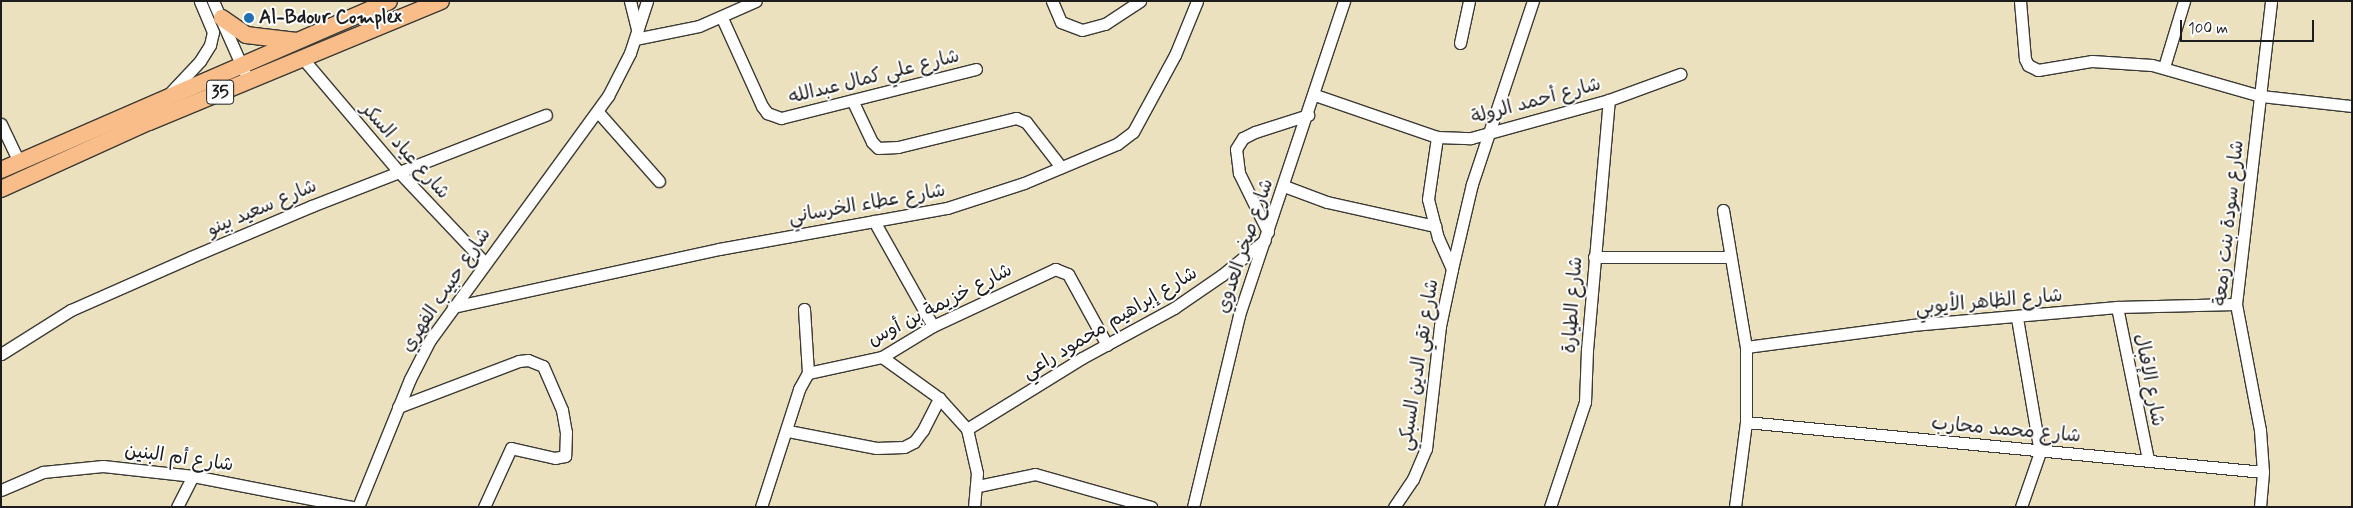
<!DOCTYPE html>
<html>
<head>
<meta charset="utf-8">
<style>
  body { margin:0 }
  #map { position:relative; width:2353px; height:508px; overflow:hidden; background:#ece1bf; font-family:Mynerve,"Playpen Sans Arabic",sans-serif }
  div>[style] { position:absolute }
  .roads { filter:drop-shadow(1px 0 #3b3a34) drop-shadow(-1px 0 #3b3a34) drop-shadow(0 1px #3b3a34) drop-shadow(0 -1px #3b3a34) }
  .minor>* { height:11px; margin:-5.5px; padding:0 5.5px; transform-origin:5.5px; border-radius:5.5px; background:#fff }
  .highway>* { height:16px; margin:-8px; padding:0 8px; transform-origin:8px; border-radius:8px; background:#f8bd88 }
  .dots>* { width:14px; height:14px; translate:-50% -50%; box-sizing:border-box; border:2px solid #fff; border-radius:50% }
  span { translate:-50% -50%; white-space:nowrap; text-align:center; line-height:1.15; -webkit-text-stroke:4px #fff; paint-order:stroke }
  .shield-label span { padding:1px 4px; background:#fff; border:1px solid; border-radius:4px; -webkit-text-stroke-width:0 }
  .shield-label { font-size:18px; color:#1c1c1c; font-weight:700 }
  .poi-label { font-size:19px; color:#1c1c1c; font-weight:700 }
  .left { translate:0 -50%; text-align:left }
  .street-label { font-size:19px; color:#1c1c1c }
  .frame { position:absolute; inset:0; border:2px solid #1c1c1c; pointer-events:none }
  .scale { position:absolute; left:2180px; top:20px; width:134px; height:22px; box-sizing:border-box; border:2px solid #1c1c1c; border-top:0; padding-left:6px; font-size:15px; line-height:18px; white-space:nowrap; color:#1c1c1c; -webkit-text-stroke:4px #fff; paint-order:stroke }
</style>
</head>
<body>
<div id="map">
  <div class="roads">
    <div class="minor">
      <div style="left:213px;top:1px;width:77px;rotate:66.1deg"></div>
      <div style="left:630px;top:1px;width:29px;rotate:76deg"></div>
      <div style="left:1052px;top:1px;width:23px;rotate:67deg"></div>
      <div style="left:1061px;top:22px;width:22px;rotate:21deg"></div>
      <div style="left:1082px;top:30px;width:24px;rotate:-15deg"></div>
      <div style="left:1105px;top:24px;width:42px;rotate:-33.3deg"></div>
      <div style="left:2020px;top:1px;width:58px;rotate:85.1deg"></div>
      <div style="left:2025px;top:59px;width:7px;rotate:63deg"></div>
      <div style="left:2028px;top:65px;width:11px;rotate:27deg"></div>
      <div style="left:2038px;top:70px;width:55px;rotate:-9.5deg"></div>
      <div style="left:2092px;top:61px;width:60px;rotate:3.8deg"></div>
      <div style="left:2152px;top:65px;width:113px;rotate:15.9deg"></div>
      <div style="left:2261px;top:96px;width:92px;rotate:6.3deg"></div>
      <div style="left:722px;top:18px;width:97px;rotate:65.6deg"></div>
      <div style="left:762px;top:106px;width:9px;rotate:54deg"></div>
      <div style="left:767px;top:113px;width:15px;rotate:20deg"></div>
      <div style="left:781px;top:118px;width:201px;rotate:-14.1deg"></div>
      <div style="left:635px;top:39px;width:65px;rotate:-11.5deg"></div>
      <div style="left:699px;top:26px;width:62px;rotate:-23.7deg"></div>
      <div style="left:1460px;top:43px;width:43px;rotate:-77.9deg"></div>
      <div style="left:304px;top:60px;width:147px;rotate:49.7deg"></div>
      <div style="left:399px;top:172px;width:124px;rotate:46.6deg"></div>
      <div style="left:2164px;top:67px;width:69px;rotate:-73.1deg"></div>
      <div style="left:169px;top:94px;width:45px;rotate:-46.8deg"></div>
      <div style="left:200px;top:61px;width:19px;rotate:-58deg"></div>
      <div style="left:210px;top:45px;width:13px;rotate:-77deg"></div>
      <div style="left:213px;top:32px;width:34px;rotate:-113deg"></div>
      <div style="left:1315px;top:95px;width:129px;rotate:19deg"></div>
      <div style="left:1437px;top:137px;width:34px;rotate:2deg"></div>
      <div style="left:1471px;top:138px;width:143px;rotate:-15.4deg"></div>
      <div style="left:1609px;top:100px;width:76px;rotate:-20.1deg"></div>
      <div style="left:853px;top:102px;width:44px;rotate:64.6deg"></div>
      <div style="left:872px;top:142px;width:8px;rotate:45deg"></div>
      <div style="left:878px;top:148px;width:20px;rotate:-3deg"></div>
      <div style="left:898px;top:147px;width:122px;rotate:-13.8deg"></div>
      <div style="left:1016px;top:118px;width:11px;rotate:22deg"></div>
      <div style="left:1026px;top:122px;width:57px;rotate:52.1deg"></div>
      <div style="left:598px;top:112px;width:92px;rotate:48.5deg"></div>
      <div style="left:1px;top:124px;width:42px;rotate:64.7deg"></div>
      <div style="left:1284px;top:186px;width:46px;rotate:20.4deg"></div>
      <div style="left:1327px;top:202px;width:111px;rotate:12.5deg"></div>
      <div style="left:1723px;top:210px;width:139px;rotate:80.5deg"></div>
      <div style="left:1746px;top:347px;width:75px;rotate:90deg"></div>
      <div style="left:1746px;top:422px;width:86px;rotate:97.4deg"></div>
      <div style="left:874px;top:221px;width:120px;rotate:60.7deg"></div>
      <div style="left:1268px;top:232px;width:66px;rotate:-116.2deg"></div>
      <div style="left:1239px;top:173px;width:24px;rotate:-97deg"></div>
      <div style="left:1236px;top:149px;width:13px;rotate:-58deg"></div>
      <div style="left:1243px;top:138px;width:13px;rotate:-27deg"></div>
      <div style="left:1255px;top:132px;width:56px;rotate:-17.8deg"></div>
      <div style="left:1594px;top:257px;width:136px"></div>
      <div style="left:1452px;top:269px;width:87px;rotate:-76.8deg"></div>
      <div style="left:1472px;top:184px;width:193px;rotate:-71.6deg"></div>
      <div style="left:453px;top:307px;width:272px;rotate:-12.3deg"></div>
      <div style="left:719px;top:249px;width:232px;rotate:-10.2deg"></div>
      <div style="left:947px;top:208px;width:81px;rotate:-18deg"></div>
      <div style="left:1024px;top:183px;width:101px;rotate:-22.8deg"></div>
      <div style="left:1117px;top:144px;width:20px;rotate:-37deg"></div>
      <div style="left:1133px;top:132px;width:88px;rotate:-61.4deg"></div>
      <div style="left:1175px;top:55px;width:58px;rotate:-67.8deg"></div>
      <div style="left:2117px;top:307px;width:156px;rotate:78.5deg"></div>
      <div style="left:804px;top:309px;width:64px;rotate:86.4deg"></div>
      <div style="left:2017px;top:318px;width:136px;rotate:80.3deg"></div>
      <div style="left:2040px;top:452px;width:58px;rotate:109.1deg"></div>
      <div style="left:1746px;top:347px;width:167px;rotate:-7.5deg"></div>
      <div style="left:1912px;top:325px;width:206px;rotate:-5deg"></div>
      <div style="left:2117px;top:307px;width:119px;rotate:-1.4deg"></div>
      <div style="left:1px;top:354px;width:83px;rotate:-32.2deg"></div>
      <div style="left:71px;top:310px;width:131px;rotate:-23.8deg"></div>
      <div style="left:191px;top:257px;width:131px;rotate:-22.9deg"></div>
      <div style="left:312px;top:206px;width:251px;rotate:-21.3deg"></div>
      <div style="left:882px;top:357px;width:70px;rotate:35.7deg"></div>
      <div style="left:939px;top:398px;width:42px;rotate:47.9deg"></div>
      <div style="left:967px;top:429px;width:45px;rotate:77.2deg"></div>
      <div style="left:977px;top:473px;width:34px;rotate:95deg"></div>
      <div style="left:398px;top:407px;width:129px;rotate:-20.8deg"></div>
      <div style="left:519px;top:361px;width:9px;rotate:-6deg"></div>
      <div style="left:528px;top:360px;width:16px;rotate:22deg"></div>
      <div style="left:543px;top:366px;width:48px;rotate:66.6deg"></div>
      <div style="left:562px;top:410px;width:22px;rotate:80deg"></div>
      <div style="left:566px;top:432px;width:24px;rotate:92deg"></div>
      <div style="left:565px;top:456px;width:10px;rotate:169deg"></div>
      <div style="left:555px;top:458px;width:45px;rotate:-167.2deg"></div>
      <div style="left:511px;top:448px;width:65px;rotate:114.6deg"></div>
      <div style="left:1746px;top:422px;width:519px;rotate:5.52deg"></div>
      <div style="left:967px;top:429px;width:135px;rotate:-31.7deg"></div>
      <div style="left:1082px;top:358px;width:105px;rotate:-28.5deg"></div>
      <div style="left:1174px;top:308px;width:58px;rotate:-34.5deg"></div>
      <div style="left:1222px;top:275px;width:55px;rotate:-39.1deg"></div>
      <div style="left:788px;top:431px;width:90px;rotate:10.9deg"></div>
      <div style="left:876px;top:448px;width:28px;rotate:-2deg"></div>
      <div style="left:904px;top:447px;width:11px;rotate:-27deg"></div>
      <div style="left:914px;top:442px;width:15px;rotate:-53deg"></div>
      <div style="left:923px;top:430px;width:36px;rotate:-63deg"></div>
      <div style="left:978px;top:486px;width:58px;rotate:-11.9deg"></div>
      <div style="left:1035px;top:474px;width:121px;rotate:15.9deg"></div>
      <div style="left:1px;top:490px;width:46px;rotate:-23.2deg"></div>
      <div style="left:43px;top:472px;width:60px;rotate:-5.7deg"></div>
      <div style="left:103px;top:466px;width:91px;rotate:6.3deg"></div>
      <div style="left:193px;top:476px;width:163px;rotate:11deg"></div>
      <div style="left:177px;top:507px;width:35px;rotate:-63deg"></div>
      <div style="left:358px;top:507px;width:138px;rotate:-67.9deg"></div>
      <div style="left:410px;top:379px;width:44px;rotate:-62.9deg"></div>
      <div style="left:430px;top:340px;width:302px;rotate:-53.9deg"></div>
      <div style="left:608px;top:96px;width:48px;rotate:-62.9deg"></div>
      <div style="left:630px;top:53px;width:55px;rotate:-71.9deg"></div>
      <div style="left:761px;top:507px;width:124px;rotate:-72.1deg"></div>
      <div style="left:799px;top:389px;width:18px;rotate:-61deg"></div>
      <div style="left:808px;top:373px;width:76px;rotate:-12.2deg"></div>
      <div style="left:882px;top:357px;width:60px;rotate:-31.3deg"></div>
      <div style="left:933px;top:326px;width:135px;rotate:-25deg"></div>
      <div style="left:1055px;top:269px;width:14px;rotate:21deg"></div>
      <div style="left:1068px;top:274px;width:81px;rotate:61.2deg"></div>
      <div style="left:1193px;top:507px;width:197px;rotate:-76.5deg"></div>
      <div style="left:1239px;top:315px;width:331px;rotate:-71.5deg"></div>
      <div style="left:1394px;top:507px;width:34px;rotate:-56deg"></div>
      <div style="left:1413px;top:479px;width:33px;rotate:-67deg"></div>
      <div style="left:1426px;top:449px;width:124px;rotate:-83.5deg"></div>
      <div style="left:1440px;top:326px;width:58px;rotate:-78.1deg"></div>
      <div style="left:1452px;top:269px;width:34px;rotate:-114deg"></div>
      <div style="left:1438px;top:238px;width:40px;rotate:-104.4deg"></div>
      <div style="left:1428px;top:199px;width:63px;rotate:-81.7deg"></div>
      <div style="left:1550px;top:507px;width:111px;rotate:-71.6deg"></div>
      <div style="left:1585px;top:402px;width:52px;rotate:-87.8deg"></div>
      <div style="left:1587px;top:350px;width:251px;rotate:-85deg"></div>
      <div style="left:2260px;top:507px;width:35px;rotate:-85deg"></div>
      <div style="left:2263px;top:472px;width:42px;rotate:-94.1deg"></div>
      <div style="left:2260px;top:430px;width:128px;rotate:-100.8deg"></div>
      <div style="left:2236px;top:304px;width:305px;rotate:-83.4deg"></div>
    </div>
    <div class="highway">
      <div style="left:222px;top:18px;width:29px;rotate:35deg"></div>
      <div style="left:246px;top:35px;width:51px;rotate:6.7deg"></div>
      <div style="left:1px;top:170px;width:423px;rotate:-23.5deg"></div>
      <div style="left:1px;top:189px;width:162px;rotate:-24.4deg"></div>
      <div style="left:149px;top:122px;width:316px;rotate:-22.5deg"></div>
    </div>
  </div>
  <div class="dots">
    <div style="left:249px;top:18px;background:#1f6fb2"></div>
  </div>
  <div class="shield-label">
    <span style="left:220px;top:92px">35</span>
  </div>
  <div class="poi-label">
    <span class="left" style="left:259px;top:18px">Al-Bdour Complex</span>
  </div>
  <div class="street-label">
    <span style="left:874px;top:77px;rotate:-14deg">شارع علي كمال عبدالله</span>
    <span style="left:1536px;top:101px;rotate:-15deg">شارع أحمد الرولة</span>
    <span style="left:405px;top:151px;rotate:48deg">شارع عياد السكر</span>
    <span style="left:867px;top:204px;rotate:-10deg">شارع عطاء الخرساني</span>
    <span style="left:262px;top:208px;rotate:-23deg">شارع سعيد بينو</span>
    <span style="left:2229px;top:223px;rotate:-84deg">شارع سودة بنت زمعة</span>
    <span style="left:1245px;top:246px;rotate:-71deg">شارع صخر العدوي</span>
    <span style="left:446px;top:290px;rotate:-56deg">شارع حبيب الفهري</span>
    <span style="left:1989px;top:302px;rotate:-5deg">شارع الظاهر الأيوبي</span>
    <span style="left:940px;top:305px;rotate:-27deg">شارع خزيمة بن أوس</span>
    <span style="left:1573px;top:305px;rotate:-86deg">شارع الطيارة</span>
    <span style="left:1110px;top:323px;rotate:-31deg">شارع إبراهيم محمود راعي</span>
    <span style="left:1419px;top:365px;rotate:-81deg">شارع تقي الدين السبكي</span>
    <span style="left:2149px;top:380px;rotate:79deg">شارع الإقبال</span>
    <span style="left:2006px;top:430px;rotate:5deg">شارع محمد محارب</span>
    <span style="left:179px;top:458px;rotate:8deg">شارع أم البنين</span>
  </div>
  <div class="frame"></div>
  <div class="scale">100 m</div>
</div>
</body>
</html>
